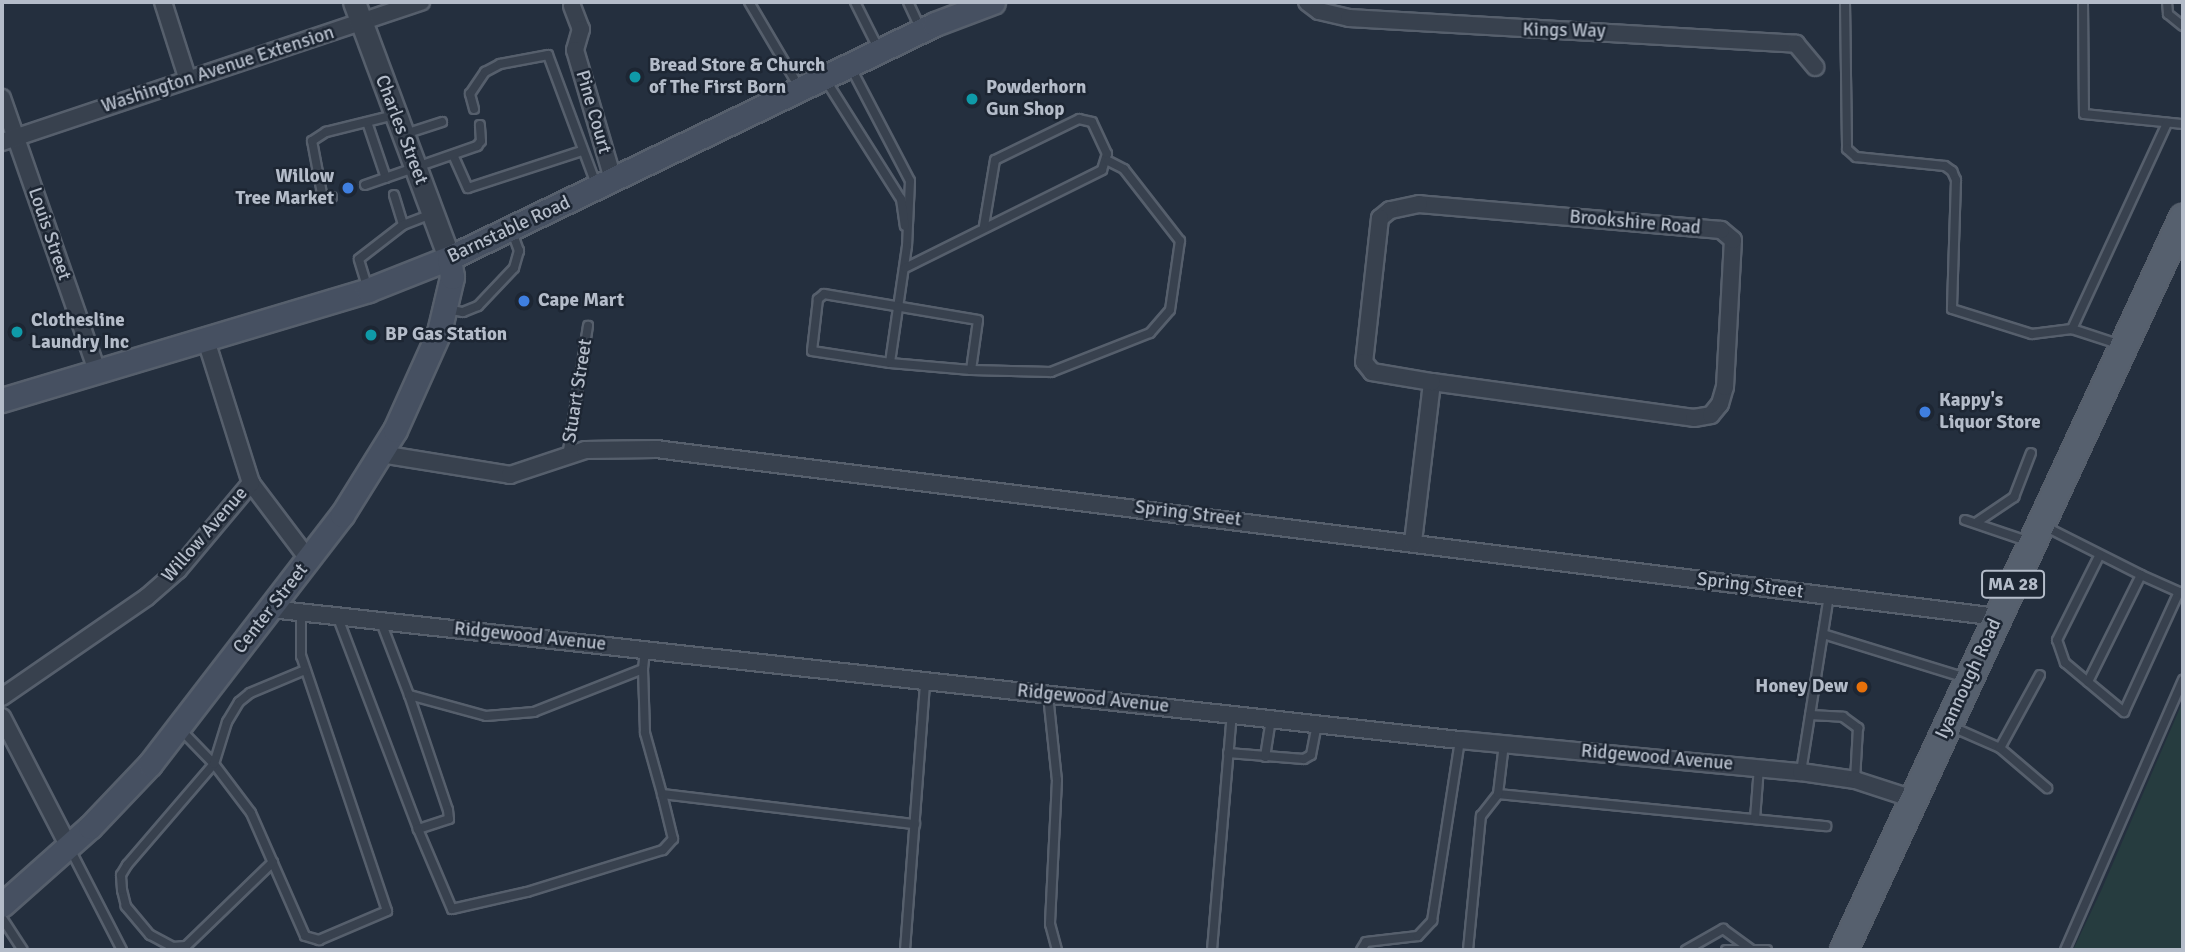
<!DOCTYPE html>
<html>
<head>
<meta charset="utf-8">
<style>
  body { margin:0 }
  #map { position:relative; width:2185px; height:952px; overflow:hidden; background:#242f3e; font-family:Signika,sans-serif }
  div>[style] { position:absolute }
  .green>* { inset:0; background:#263c3f }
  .roads { filter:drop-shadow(2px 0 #565f6c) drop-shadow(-2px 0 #565f6c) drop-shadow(0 2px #565f6c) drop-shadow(0 -2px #565f6c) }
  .service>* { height:8px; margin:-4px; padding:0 4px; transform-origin:4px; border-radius:4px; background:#38414e }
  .minor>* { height:16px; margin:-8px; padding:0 8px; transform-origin:8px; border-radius:8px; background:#38414e }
  .tertiary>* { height:21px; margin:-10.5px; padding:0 10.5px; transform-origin:10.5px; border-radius:10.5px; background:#38414e }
  .secondary>* { height:23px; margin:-11.5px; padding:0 11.5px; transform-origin:11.5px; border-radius:11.5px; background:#465061 }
  .primary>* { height:26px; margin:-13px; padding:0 13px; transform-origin:13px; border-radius:13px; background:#56606e }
  .dots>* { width:19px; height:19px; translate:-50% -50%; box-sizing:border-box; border:4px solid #1d2633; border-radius:50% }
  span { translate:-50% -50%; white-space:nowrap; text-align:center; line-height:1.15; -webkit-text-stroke:5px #1d2633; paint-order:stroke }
  .shield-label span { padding:2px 5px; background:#1d2633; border:2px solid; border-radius:5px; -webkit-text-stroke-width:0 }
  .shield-label { font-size:18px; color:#b4bcc9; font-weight:700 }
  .street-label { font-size:19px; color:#b4bcc9 }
  .poi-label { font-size:19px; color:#b4bcc9; font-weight:700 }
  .left { translate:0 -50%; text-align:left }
  .right { translate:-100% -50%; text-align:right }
  .frame { position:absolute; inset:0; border:4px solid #b4bcc9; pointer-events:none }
</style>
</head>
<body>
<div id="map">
  <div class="green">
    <div style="clip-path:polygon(2183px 701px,2183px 950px,2073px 950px,2101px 891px)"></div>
  </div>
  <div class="roads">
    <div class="service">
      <div style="left:749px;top:2px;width:99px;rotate:59.5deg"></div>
      <div style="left:855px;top:2px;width:51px;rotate:63.4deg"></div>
      <div style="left:908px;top:2px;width:29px;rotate:65deg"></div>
      <div style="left:1845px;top:2px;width:147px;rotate:89.2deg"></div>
      <div style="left:1847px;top:149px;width:12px;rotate:42deg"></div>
      <div style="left:1856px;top:157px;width:89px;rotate:5.8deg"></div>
      <div style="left:1945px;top:166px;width:9px;rotate:36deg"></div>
      <div style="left:1952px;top:171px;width:10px;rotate:66deg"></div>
      <div style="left:1956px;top:180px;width:129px;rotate:91.8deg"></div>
      <div style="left:1952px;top:309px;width:84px;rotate:17.4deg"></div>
      <div style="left:2032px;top:334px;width:40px;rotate:-7.1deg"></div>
      <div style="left:2083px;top:2px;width:112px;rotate:89.5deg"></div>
      <div style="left:2084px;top:114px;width:100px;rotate:5.8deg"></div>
      <div style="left:2167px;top:2px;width:12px;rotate:85deg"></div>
      <div style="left:2168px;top:14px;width:19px;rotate:39deg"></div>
      <div style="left:851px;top:68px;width:127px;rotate:62.4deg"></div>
      <div style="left:910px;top:181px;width:65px;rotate:92.6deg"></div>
      <div style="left:907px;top:246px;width:118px;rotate:98.3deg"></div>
      <div style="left:825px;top:79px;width:142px;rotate:57.7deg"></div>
      <div style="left:901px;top:199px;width:27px;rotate:82deg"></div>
      <div style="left:474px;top:109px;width:16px;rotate:-105deg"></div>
      <div style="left:470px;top:94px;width:27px;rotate:-56deg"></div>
      <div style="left:485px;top:72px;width:17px;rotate:-28deg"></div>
      <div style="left:500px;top:64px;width:49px;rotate:-10.6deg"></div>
      <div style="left:548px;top:55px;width:138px;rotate:69.6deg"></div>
      <div style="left:367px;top:122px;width:59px;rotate:71.3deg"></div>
      <div style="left:405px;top:134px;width:39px;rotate:-18deg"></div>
      <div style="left:454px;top:157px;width:34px;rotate:66deg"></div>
      <div style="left:468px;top:188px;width:120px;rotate:-18deg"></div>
      <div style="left:365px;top:185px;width:119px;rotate:-19.2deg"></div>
      <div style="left:477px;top:146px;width:6px;rotate:-51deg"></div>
      <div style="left:481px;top:141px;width:16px;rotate:-94deg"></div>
      <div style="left:394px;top:195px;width:31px;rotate:73deg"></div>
      <div style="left:332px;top:197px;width:9px;rotate:167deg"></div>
      <div style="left:323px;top:199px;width:59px;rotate:-100.7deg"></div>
      <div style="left:312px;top:141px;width:17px;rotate:-33deg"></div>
      <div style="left:326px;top:132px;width:70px;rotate:-14deg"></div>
      <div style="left:905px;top:268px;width:220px;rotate:-26.4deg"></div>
      <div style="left:1102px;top:170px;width:17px;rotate:-73deg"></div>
      <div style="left:1107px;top:154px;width:35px;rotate:-115deg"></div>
      <div style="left:1092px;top:122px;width:13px;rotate:-167deg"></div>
      <div style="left:1079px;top:119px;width:93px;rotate:154deg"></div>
      <div style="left:995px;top:160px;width:67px;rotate:99.5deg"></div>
      <div style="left:367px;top:286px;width:28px;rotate:-107deg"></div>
      <div style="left:359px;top:259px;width:56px;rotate:-37.7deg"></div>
      <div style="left:403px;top:225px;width:31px;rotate:-21deg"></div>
      <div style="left:447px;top:309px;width:16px;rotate:11deg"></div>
      <div style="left:463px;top:312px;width:16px;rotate:-22deg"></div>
      <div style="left:478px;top:306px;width:52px;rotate:-46.5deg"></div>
      <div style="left:514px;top:268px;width:18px;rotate:-74deg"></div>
      <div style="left:519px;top:251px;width:23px;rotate:-110deg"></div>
      <div style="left:2118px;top:344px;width:48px;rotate:-161.9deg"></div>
      <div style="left:2072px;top:329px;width:227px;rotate:-65.2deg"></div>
      <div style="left:971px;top:370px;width:50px;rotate:-82deg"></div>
      <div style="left:978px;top:320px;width:156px;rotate:-170.4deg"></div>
      <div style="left:824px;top:294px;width:8px;rotate:140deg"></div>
      <div style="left:818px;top:299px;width:52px;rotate:96.6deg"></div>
      <div style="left:812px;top:351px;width:79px;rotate:8.7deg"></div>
      <div style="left:890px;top:363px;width:81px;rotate:4.9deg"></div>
      <div style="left:971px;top:370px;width:80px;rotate:1.4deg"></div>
      <div style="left:1051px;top:372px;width:106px;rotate:-21.5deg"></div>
      <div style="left:1150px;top:333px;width:30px;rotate:-49deg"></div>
      <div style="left:1170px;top:310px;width:70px;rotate:-81.8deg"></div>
      <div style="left:1180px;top:241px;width:91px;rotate:-127.9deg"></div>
      <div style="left:1124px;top:169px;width:18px;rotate:-153deg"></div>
      <div style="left:567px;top:457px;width:133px;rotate:-80.9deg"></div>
      <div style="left:1965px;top:520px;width:69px;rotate:18.7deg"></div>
      <div style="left:1977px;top:522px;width:45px;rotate:-34deg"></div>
      <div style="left:2014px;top:497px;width:47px;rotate:-68.9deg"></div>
      <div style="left:2044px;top:526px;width:109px;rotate:26.8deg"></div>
      <div style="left:2141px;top:575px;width:119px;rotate:116.4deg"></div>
      <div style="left:2088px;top:682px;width:30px;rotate:-140deg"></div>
      <div style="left:2065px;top:663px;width:24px;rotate:-109deg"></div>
      <div style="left:2057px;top:640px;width:94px;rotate:-63.4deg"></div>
      <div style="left:338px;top:618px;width:226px;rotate:69.2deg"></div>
      <div style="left:381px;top:622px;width:78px;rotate:69deg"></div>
      <div style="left:1823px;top:634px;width:150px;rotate:17.1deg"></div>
      <div style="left:645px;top:650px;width:19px;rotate:96deg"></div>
      <div style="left:643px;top:669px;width:117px;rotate:158.5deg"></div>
      <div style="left:534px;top:712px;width:48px;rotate:175.2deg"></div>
      <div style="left:486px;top:716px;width:80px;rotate:-164.7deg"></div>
      <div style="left:409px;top:695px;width:121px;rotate:71.3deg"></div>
      <div style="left:448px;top:810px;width:9px;rotate:84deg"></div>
      <div style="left:449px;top:819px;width:33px;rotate:162deg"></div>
      <div style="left:418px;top:829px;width:87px;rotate:67deg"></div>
      <div style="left:452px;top:909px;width:77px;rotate:-12.8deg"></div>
      <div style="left:527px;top:892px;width:142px;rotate:-17.2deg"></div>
      <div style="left:663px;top:850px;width:15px;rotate:-48deg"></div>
      <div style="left:673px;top:839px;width:46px;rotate:-103.7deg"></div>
      <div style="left:662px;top:794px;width:255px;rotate:6.8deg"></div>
      <div style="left:643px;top:669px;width:64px;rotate:88.2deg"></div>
      <div style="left:645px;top:733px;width:63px;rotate:74.4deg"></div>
      <div style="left:2088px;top:682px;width:47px;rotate:39.8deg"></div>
      <div style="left:2124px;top:712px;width:132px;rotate:-65.4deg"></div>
      <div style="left:2179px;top:592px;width:42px;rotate:-155.9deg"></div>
      <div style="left:1048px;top:695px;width:85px;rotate:84deg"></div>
      <div style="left:1057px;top:780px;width:144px;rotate:92.8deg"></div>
      <div style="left:1050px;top:924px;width:27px;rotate:75deg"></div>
      <div style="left:1810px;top:715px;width:33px;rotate:3deg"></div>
      <div style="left:1843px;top:717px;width:19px;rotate:36deg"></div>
      <div style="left:1858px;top:728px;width:52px;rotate:93.3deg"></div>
      <div style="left:1950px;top:726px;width:55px;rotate:23.7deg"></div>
      <div style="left:2000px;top:748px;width:62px;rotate:40.4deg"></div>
      <div style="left:181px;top:730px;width:47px;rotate:45.9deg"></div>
      <div style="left:214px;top:764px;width:61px;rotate:52.9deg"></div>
      <div style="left:251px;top:813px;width:134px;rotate:66.3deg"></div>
      <div style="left:305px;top:936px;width:15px;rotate:16deg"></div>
      <div style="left:319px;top:940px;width:74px;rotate:-23.1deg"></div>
      <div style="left:387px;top:911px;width:269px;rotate:-108.6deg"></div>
      <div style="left:301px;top:656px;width:44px;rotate:-90deg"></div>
      <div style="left:2000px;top:748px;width:83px;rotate:-61.3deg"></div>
      <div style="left:1228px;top:753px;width:76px;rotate:4.5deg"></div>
      <div style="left:1304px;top:759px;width:8px;rotate:-30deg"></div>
      <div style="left:1311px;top:755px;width:32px;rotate:-79deg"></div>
      <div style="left:1265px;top:757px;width:38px;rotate:-81deg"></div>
      <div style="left:1801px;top:772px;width:178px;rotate:-81deg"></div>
      <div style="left:1498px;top:794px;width:330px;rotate:5.6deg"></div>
      <div style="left:1755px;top:819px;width:52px;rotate:-85.6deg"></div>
      <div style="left:69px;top:847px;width:116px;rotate:62.8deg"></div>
      <div style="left:273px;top:862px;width:121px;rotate:136deg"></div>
      <div style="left:186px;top:946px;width:13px;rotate:176deg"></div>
      <div style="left:173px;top:947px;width:26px;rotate:-152deg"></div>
      <div style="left:150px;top:935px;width:38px;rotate:-130deg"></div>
      <div style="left:126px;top:906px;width:16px;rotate:-104deg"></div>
      <div style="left:122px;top:890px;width:15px;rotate:-94deg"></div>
      <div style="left:121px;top:875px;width:12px;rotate:-59deg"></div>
      <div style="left:127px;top:865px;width:133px;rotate:-49.3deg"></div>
      <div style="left:214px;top:764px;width:44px;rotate:-72.8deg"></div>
      <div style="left:227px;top:722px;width:23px;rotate:-59deg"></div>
      <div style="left:239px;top:702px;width:14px;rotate:-39deg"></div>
      <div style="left:250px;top:693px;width:60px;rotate:-22.7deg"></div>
      <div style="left:2px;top:918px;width:38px;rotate:57deg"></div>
      <div style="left:905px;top:950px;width:270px;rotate:-85.7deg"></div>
      <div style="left:1212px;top:950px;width:237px;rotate:-85.2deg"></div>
      <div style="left:1361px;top:950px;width:9px;rotate:-58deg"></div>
      <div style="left:1366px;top:942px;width:52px;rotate:-6.6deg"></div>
      <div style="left:1418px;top:936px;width:21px;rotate:-47deg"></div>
      <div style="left:1432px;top:921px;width:183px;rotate:-81.2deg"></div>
      <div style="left:1468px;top:950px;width:135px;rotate:-84.5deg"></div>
      <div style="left:1481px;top:816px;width:28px;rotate:-52deg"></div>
      <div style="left:1498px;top:794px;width:50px;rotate:-83.2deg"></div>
      <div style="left:1686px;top:950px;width:43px;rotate:-29.6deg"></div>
      <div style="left:1723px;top:929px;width:34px;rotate:36deg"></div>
      <div style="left:1726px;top:950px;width:41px"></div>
      <div style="left:2065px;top:950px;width:295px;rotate:-66.4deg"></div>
    </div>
    <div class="minor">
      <div style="left:163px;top:2px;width:79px;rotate:72.3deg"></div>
      <div style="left:1307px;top:2px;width:15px;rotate:37deg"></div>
      <div style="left:1319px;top:11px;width:31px;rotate:13deg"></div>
      <div style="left:1349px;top:18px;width:448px;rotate:3.3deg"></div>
      <div style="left:1796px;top:44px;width:30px;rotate:50deg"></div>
      <div style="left:572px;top:6px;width:25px;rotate:69deg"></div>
      <div style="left:581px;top:29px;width:22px;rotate:106deg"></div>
      <div style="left:575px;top:50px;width:134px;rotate:73.6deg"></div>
      <div style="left:2px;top:98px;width:289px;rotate:70.8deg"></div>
      <div style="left:2px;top:142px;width:442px;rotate:-18.5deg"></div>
      <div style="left:381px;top:454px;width:131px;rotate:9.2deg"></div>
      <div style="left:510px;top:475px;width:79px;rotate:-18.4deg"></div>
      <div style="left:585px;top:450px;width:71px;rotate:-0.8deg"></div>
      <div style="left:656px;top:449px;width:1352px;rotate:7.14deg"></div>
      <div style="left:251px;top:483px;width:96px;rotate:53deg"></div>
      <div style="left:1413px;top:542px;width:161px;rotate:-83.2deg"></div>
      <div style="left:1432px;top:382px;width:264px;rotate:7.8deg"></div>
      <div style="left:1694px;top:418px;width:17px;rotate:-10deg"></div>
      <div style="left:1711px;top:415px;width:14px;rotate:-51deg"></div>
      <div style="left:1720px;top:404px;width:18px;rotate:-74deg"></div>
      <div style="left:1725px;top:387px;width:147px;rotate:-86.9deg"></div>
      <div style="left:1733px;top:240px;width:16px;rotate:-140deg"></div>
      <div style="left:1721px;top:230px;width:303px;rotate:-175.1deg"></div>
      <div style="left:1419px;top:204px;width:30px;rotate:168deg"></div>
      <div style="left:1390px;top:210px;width:13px;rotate:141deg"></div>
      <div style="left:1380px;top:218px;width:145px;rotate:96.3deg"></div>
      <div style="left:1364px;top:362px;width:13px;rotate:51deg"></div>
      <div style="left:1372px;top:372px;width:61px;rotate:9.5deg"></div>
      <div style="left:271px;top:609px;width:1196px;rotate:6.29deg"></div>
      <div style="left:1460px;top:740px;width:342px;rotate:5.4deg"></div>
      <div style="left:1801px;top:772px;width:55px;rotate:8.4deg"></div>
      <div style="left:1855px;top:780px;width:61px;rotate:18.1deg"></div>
      <div style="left:2px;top:697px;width:176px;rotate:-34.6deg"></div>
      <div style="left:147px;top:597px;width:41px;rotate:-41.1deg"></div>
      <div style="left:178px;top:570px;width:114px;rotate:-50deg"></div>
      <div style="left:251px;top:483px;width:150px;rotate:-107.5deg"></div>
      <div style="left:2px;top:717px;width:146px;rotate:62.7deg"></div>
    </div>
    <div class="tertiary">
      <div style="left:354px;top:2px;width:273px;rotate:69.6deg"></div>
    </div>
    <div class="secondary">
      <div style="left:2px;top:400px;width:382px;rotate:-16.7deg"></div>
      <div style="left:368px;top:290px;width:87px;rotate:-21.6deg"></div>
      <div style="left:449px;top:258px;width:539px;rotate:-25.71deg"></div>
      <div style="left:935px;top:24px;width:62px;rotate:-20.8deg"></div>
      <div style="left:2px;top:905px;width:118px;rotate:-41.6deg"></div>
      <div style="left:90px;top:827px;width:87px;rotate:-46.4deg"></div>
      <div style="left:150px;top:764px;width:314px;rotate:-52.4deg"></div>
      <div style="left:342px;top:515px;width:100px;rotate:-58.1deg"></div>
      <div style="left:395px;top:430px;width:107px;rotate:-65.8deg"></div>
      <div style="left:439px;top:332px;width:57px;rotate:-76.7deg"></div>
      <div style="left:452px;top:277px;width:19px;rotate:-99deg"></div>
    </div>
    <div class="primary">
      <div style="left:1844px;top:950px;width:807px;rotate:-65.15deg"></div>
    </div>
  </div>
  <div class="dots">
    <div style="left:635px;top:77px;background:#0f9aa8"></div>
    <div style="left:972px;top:99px;background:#0f9aa8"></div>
    <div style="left:348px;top:188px;background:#3f7fe0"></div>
    <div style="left:524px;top:301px;background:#3f7fe0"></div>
    <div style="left:17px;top:332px;background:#0f9aa8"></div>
    <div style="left:371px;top:335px;background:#0f9aa8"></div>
    <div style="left:1925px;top:412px;background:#3f7fe0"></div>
    <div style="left:1862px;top:687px;background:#e8710a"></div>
  </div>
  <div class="shield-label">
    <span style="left:2013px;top:584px">MA 28</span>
  </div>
  <div class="street-label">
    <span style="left:1564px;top:31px;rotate:1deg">Kings Way</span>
    <span style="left:218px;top:70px;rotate:-18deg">Washington Avenue Extension</span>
    <span style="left:593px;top:112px;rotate:74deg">Pine Court</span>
    <span style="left:401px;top:130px;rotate:69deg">Charles Street</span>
    <span style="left:1635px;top:223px;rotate:5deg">Brookshire Road</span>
    <span style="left:509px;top:230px;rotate:-25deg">Barnstable Road</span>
    <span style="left:49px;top:234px;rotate:71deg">Louis Street</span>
    <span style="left:578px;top:391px;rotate:-81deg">Stuart Street</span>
    <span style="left:1188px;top:514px;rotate:7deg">Spring Street</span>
    <span style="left:205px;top:535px;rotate:-49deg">Willow Avenue</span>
    <span style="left:1750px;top:586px;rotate:7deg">Spring Street</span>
    <span style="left:271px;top:609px;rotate:-52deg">Center Street</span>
    <span style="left:530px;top:637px;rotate:6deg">Ridgewood Avenue</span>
    <span style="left:1969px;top:679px;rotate:-65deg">Iyannough Road</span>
    <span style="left:1093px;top:699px;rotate:6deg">Ridgewood Avenue</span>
    <span style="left:1657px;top:758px;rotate:5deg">Ridgewood Avenue</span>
  </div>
  <div class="poi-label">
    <span class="left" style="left:649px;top:77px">Bread Store &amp; Church<br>of The First Born</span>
    <span class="left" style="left:986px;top:99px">Powderhorn<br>Gun Shop</span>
    <span class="right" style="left:334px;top:188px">Willow<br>Tree Market</span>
    <span class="left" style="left:538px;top:301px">Cape Mart</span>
    <span class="left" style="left:31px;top:332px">Clothesline<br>Laundry Inc</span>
    <span class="left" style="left:385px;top:335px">BP Gas Station</span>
    <span class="left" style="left:1939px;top:412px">Kappy's<br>Liquor Store</span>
    <span class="right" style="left:1848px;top:687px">Honey Dew</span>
  </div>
  <div class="frame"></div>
</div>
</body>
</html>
